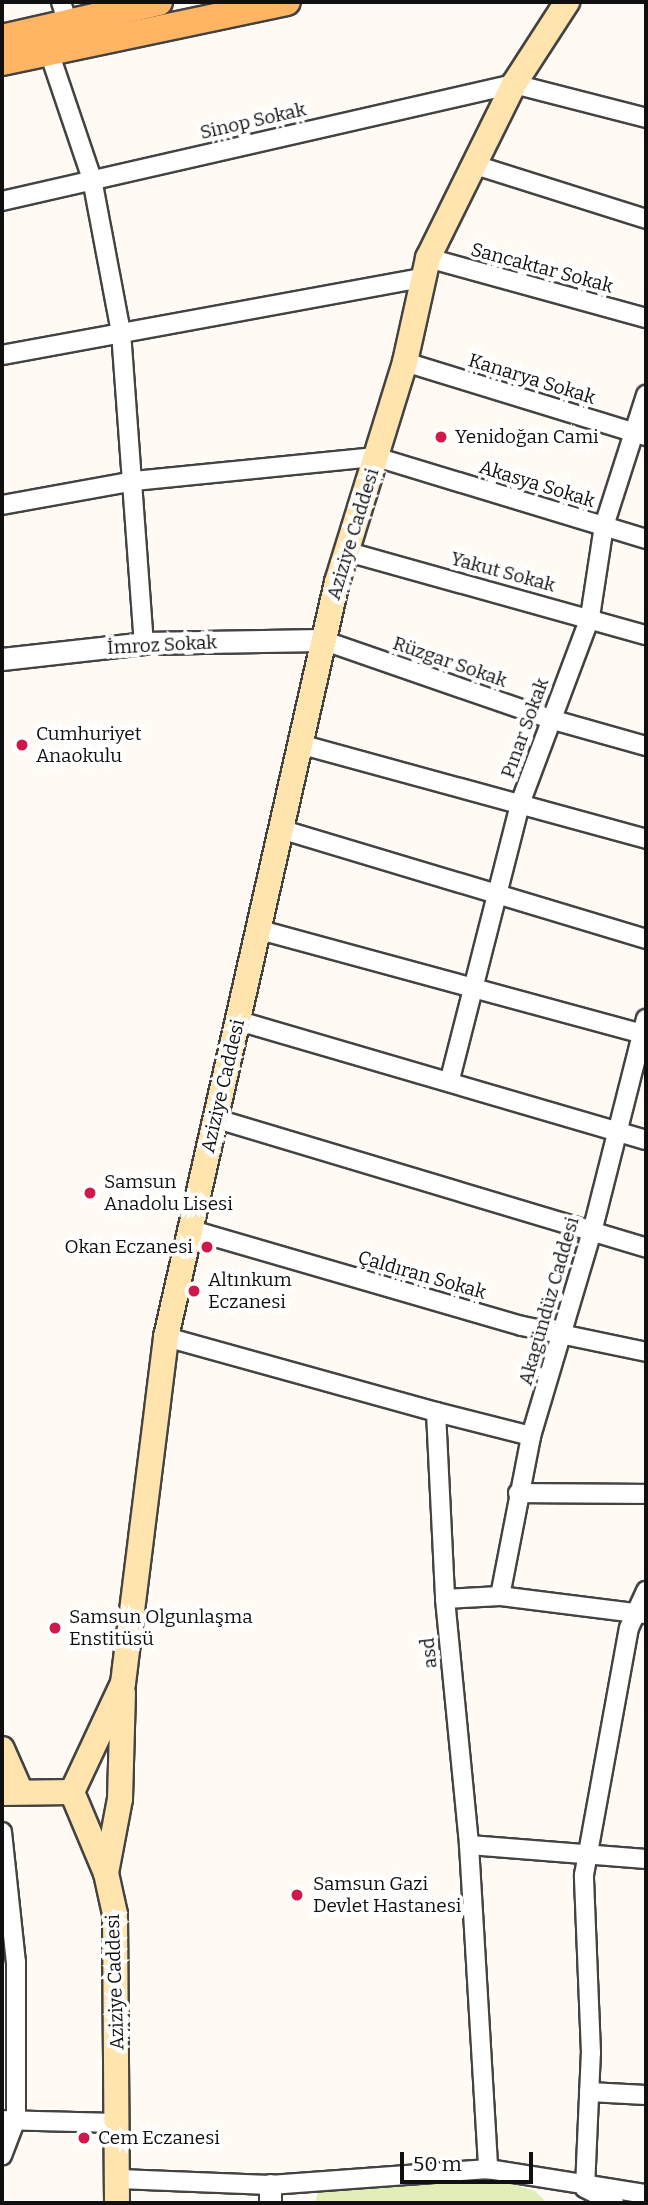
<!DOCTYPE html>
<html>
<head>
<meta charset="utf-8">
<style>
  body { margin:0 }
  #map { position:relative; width:648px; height:2205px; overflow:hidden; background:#fffaf3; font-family:Bitter,serif }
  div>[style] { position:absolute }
  .green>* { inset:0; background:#e1eeb8 }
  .roads { filter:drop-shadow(2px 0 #434343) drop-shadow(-2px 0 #434343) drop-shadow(0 2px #434343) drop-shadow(0 -2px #434343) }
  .minor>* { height:18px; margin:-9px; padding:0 9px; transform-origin:9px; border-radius:9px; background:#fff }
  .tertiary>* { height:21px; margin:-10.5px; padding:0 10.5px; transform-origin:10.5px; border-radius:10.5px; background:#fff }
  .secondary>* { height:24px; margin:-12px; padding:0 12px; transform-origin:12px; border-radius:12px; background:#ffe4ae }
  .primary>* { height:26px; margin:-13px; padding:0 13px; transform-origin:13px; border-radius:13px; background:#ffb563 }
  .dots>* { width:19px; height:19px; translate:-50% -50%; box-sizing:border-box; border:4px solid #fff; border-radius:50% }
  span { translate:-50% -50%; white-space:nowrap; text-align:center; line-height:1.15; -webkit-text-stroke:7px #fff; paint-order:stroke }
  .street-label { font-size:19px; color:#101010 }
  .poi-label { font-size:19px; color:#101010 }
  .left { translate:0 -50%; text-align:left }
  .right { translate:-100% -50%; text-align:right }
  .frame { position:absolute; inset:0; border:4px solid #101010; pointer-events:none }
  .scale { position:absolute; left:400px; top:2152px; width:133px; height:32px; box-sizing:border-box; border:4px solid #101010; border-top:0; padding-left:9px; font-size:21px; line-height:24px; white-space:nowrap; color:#101010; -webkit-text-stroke:5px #fff; paint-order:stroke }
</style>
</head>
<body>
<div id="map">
  <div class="green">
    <div style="clip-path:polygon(493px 2179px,535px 2191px,547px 2203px,315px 2203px,319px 2189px)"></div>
  </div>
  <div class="roads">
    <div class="minor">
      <div style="left:61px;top:2px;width:22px;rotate:72deg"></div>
      <div style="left:49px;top:52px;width:134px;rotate:71.3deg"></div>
      <div style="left:92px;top:179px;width:156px;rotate:79.3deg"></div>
      <div style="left:121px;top:332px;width:312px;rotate:85.8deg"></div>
      <div style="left:472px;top:164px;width:182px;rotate:17.5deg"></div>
      <div style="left:2px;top:201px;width:525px;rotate:-12.87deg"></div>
      <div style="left:514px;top:84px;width:136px;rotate:14.4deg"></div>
      <div style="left:428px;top:258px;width:226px;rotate:15.4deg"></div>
      <div style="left:2px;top:355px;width:428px;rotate:-10.4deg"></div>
      <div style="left:405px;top:362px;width:252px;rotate:17.1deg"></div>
      <div style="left:2px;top:505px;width:134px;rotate:-10.3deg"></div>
      <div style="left:134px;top:481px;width:243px;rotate:-5.7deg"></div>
      <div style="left:376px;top:457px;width:282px;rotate:16.9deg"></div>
      <div style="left:348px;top:552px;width:309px;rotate:15.6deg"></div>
      <div style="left:322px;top:640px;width:241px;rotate:19.1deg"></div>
      <div style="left:550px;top:719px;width:100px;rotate:15.7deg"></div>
      <div style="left:303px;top:745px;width:356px;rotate:15.3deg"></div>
      <div style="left:280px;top:829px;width:382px;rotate:16.7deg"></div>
      <div style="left:260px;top:930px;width:400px;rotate:15.2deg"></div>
      <div style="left:239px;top:1021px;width:424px;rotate:16.3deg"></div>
      <div style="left:450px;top:1079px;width:287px;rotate:-75.7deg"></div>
      <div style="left:521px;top:801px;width:197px;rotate:-69.4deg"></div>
      <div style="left:590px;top:617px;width:92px;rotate:-81.3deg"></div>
      <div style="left:604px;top:526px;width:138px;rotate:-72.2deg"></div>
      <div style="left:217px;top:1119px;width:448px;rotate:16.7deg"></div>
      <div style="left:188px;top:1229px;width:348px;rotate:16.2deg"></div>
      <div style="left:522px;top:1326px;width:127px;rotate:11.8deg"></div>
      <div style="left:166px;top:1337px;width:280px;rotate:15.5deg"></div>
      <div style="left:436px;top:1412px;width:187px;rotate:87.2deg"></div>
      <div style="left:445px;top:1599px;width:247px;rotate:84.4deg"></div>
      <div style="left:469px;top:1845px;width:325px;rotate:86.6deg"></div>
      <div style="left:436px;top:1412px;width:98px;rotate:14.2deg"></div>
      <div style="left:518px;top:1493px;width:128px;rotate:0.4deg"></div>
      <div style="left:500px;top:1596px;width:163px;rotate:-79deg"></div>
      <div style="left:531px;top:1436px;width:213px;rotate:-73.4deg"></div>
      <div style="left:592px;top:1232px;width:220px;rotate:-75.8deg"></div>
      <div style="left:445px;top:1599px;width:55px;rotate:-3.1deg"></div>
      <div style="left:500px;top:1596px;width:144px;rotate:7.2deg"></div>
      <div style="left:2px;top:1832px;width:131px;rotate:83.9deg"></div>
      <div style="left:16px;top:1962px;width:157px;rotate:90deg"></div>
      <div style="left:16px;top:2119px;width:39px;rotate:111deg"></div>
      <div style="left:469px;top:1845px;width:178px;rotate:4.5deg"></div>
      <div style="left:589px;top:2092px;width:57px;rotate:3deg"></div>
      <div style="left:2px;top:2120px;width:115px;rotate:1.5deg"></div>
      <div style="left:119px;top:2179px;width:151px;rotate:2.3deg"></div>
      <div style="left:270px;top:2185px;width:219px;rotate:-4.2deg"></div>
      <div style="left:488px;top:2169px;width:160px;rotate:9deg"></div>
      <div style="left:614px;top:2203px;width:33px;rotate:-153deg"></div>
      <div style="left:585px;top:2188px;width:135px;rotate:-87.5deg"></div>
      <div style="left:591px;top:2053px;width:178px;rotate:-92.3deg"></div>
      <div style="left:584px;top:1875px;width:251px;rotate:-79.7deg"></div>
      <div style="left:629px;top:1628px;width:41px;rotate:-65.3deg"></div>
    </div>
    <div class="tertiary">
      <div style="left:2px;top:659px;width:143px;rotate:-6.4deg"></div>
      <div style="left:144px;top:643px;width:178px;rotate:-1deg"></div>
      <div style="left:270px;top:2203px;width:18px;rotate:-90deg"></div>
    </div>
    <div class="secondary">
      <div style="left:2px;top:1749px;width:47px;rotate:66.2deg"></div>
      <div style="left:2px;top:1793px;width:70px;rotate:-0.8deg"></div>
      <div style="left:106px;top:1873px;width:75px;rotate:-79.3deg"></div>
      <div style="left:120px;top:1799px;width:106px;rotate:-88.4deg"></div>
      <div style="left:117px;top:2203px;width:289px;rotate:-90.4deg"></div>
      <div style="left:115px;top:1914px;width:42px;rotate:-102.4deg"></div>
      <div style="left:106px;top:1873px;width:88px;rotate:-112.8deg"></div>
      <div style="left:72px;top:1792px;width:120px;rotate:-64.9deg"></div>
      <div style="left:123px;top:1683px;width:349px;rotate:-82.9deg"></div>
      <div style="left:166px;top:1337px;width:774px;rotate:-77.24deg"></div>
      <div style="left:337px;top:582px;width:230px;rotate:-72.8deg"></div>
      <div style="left:405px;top:362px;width:107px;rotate:-77.5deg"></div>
      <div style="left:428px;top:258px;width:194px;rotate:-63.7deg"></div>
      <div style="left:514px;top:84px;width:98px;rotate:-57.1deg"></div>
    </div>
    <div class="primary">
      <div style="left:2px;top:38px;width:161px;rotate:-12.9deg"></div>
      <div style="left:2px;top:62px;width:291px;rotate:-11.9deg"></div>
    </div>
  </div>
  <div class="dots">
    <div style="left:441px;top:437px;background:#cf194b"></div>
    <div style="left:22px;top:745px;background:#cf194b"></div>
    <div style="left:90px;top:1193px;background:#cf194b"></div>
    <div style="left:207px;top:1247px;background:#cf194b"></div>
    <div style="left:194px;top:1291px;background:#cf194b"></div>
    <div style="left:55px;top:1628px;background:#cf194b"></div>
    <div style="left:297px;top:1895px;background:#cf194b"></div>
    <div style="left:84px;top:2138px;background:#cf194b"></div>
  </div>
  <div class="street-label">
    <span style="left:253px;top:121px;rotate:-13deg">Sinop Sokak</span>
    <span style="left:542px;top:268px;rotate:15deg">Sancaktar Sokak</span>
    <span style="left:532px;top:379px;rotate:17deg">Kanarya Sokak</span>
    <span style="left:537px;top:484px;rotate:17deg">Akasya Sokak</span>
    <span style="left:353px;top:534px;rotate:-73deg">Aziziye Caddesi</span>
    <span style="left:503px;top:572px;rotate:15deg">Yakut Sokak</span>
    <span style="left:162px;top:645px;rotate:-3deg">İmroz Sokak</span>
    <span style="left:450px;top:662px;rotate:19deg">Rüzgar Sokak</span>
    <span style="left:525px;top:728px;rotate:-70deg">Pınar Sokak</span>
    <span style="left:223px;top:1086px;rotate:-77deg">Aziziye Caddesi</span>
    <span style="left:422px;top:1275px;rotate:16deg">Çaldıran Sokak</span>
    <span style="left:549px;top:1301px;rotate:-74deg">Akagündüz Caddesi</span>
    <span style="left:429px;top:1653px;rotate:-96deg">asd</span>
    <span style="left:115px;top:1982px;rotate:-92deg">Aziziye Caddesi</span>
  </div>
  <div class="poi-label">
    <span class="left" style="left:455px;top:437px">Yenidoğan Cami</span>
    <span class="left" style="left:36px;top:745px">Cumhuriyet<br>Anaokulu</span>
    <span class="left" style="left:104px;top:1193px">Samsun<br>Anadolu Lisesi</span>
    <span class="right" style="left:193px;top:1247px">Okan Eczanesi</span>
    <span class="left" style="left:208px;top:1291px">Altınkum<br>Eczanesi</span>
    <span class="left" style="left:69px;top:1628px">Samsun Olgunlaşma<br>Enstitüsü</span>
    <span class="left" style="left:313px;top:1895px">Samsun Gazi<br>Devlet Hastanesi</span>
    <span class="left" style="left:98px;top:2138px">Cem Eczanesi</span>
  </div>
  <div class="frame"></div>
  <div class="scale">50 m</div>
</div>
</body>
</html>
